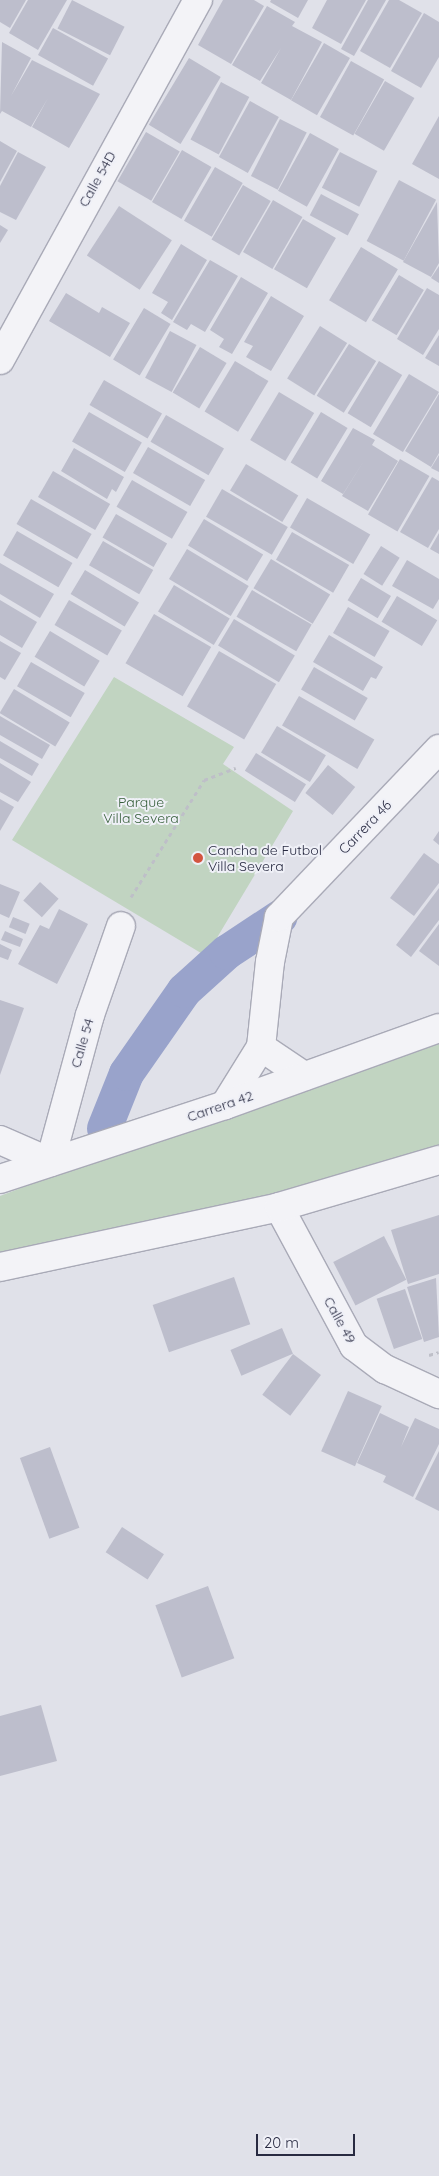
<!DOCTYPE html>
<html>
<head>
<meta charset="utf-8">
<style>
  body { margin:0 }
  #map { position:relative; width:439px; height:2176px; overflow:hidden; background:#e0e1e9; font-family:Quicksand,sans-serif }
  div>[style] { position:absolute }
  .green>* { inset:0; background:#c1d4c1 }
  .canal>* { height:35px; margin:-17.5px; padding:0 17.5px; transform-origin:17.5px; border-radius:17.5px; background:#99a3cb }
  .building>* { inset:0; background:#bdbecc; transform-origin:0 0 }
  .path>* { height:3px; margin-top:-1.5px; transform-origin:0; background:repeating-linear-gradient(90deg,#bebfc8 0 4px,transparent 0 8px) }
  .roads { filter:drop-shadow(1px 0 #a9aab7) drop-shadow(-1px 0 #a9aab7) drop-shadow(0 1px #a9aab7) drop-shadow(0 -1px #a9aab7) }
  .minor>* { height:28px; margin:-14px; padding:0 14px; transform-origin:14px; border-radius:14px; background:#f3f3f7 }
  .dots>* { width:14px; height:14px; translate:-50% -50%; box-sizing:border-box; border:2px solid #eff0f7; border-radius:50% }
  span { translate:-50% -50%; white-space:nowrap; text-align:center; line-height:1.15; -webkit-text-stroke:4px #eff0f7; paint-order:stroke }
  .street-label { font-size:14px; color:#282a41 }
  .park-label { font-size:14px; color:#355e39 }
  .poi-label { font-size:14px; color:#282a41 }
  .left { translate:0 -50%; text-align:left }
  .scale { position:absolute; left:256px; top:2134px; width:99px; height:22px; box-sizing:border-box; border:2px solid #282a41; border-top:0; padding-left:6px; font-size:15px; line-height:18px; white-space:nowrap; color:#282a41; -webkit-text-stroke:4px #eff0f7; paint-order:stroke }
</style>
</head>
<body>
<div id="map">
  <div class="green">
    <div style="clip-path:polygon(114px 677px,234px 747px,223px 764px,293px 811px,206px 956px,12px 840px)"></div>
    <div style="clip-path:polygon(439px 1029px,439px 1160px,0 1257px,0 1196px)"></div>
  </div>
  <div class="canal">
    <div style="left:104px;top:1128px;width:59px;rotate:-68.2deg"></div>
    <div style="left:126px;top:1073px;width:101px;rotate:-55.1deg"></div>
    <div style="left:184px;top:990px;width:57px;rotate:-42.1deg"></div>
    <div style="left:226px;top:952px;width:64px;rotate:-33.4deg"></div>
  </div>
  <div class="building">
    <div style="clip-path:polygon(0 0,26px 0,10px 28px,0 22px)"></div>
    <div style="clip-path:polygon(28px 0,67px 0,38px 50px,9px 33px)"></div>
    <div style="left:72px;top:0;width:59px;height:32px;rotate:27deg"></div>
    <div style="clip-path:polygon(223px 0,254px 0,264px 6px,231px 64px,198px 45px)"></div>
    <div style="clip-path:polygon(271px 0,308px 0,298px 18px,270px 2px)"></div>
    <div style="clip-path:polygon(327px 0,366px 0,341px 44px,312px 28px)"></div>
    <div style="clip-path:polygon(368px 0,386px 0,354px 56px,341px 49px)"></div>
    <div style="clip-path:polygon(389px 0,399px 0,422px 13px,390px 68px,360px 51px)"></div>
    <div style="clip-path:polygon(267px 6px,295px 22px,292px 26px,322px 42px,291px 100px,261px 83px,281px 48px,260px 81px,232px 65px)"></div>
    <div style="clip-path:polygon(424px 13px,439px 22px,439px 57px,421px 88px,391px 71px)"></div>
    <div style="left:53px;top:28px;width:63px;height:31px;rotate:29deg"></div>
    <div style="clip-path:polygon(2px 42px,31px 58px,11px 96px,32px 60px,100px 94px,69px 148px,32px 127px,48px 98px,31px 127px,2px 111px,0 114px)"></div>
    <div style="left:324px;top:43px;width:30px;height:66px;rotate:30deg"></div>
    <div style="left:189px;top:58px;width:37px;height:78px;rotate:31deg"></div>
    <div style="left:351px;top:61px;width:38px;height:64px;rotate:29deg"></div>
    <div style="left:385px;top:81px;width:34px;height:61px;rotate:30deg"></div>
    <div style="left:221px;top:82px;width:32px;height:65px;rotate:28deg"></div>
    <div style="left:250px;top:101px;width:33px;height:64px;rotate:29deg"></div>
    <div style="clip-path:polygon(439px 116px,439px 179px,412px 164px)"></div>
    <div style="left:280px;top:119px;width:30px;height:64px;rotate:27deg"></div>
    <div style="left:146px;top:132px;width:39px;height:57px;rotate:30deg"></div>
    <div style="left:310px;top:133px;width:33px;height:66px;rotate:29deg"></div>
    <div style="clip-path:polygon(0 141px,17px 151px,0 182px)"></div>
    <div style="left:182px;top:150px;width:34px;height:60px;rotate:30deg"></div>
    <div style="clip-path:polygon(18px 152px,46px 167px,16px 220px,0 212px,0 186px)"></div>
    <div style="left:340px;top:152px;width:42px;height:40px;rotate:27deg"></div>
    <div style="left:215px;top:167px;width:32px;height:62px;rotate:30deg"></div>
    <div style="left:399px;top:180px;width:42px;height:69px;rotate:28deg"></div>
    <div style="left:243px;top:185px;width:32px;height:63px;rotate:30deg"></div>
    <div style="left:321px;top:194px;width:43px;height:24px;rotate:28deg"></div>
    <div style="left:273px;top:200px;width:34px;height:60px;rotate:30deg"></div>
    <div style="clip-path:polygon(437px 202px,439px 263px,431px 277px,403px 262px)"></div>
    <div style="left:119px;top:206px;width:63px;height:59px;rotate:33deg"></div>
    <div style="left:303px;top:219px;width:38px;height:58px;rotate:30deg"></div>
    <div style="clip-path:polygon(0 225px,8px 230px,0 243px)"></div>
    <div style="clip-path:polygon(181px 244px,207px 260px,172px 320px,161px 313px,168px 302px,152px 293px)"></div>
    <div style="left:361px;top:247px;width:43px;height:62px;rotate:31deg"></div>
    <div style="clip-path:polygon(210px 260px,238px 276px,205px 332px,191px 324px,187px 330px,173px 322px)"></div>
    <div style="clip-path:polygon(439px 266px,439px 283px,431px 278px)"></div>
    <div style="left:399px;top:275px;width:29px;height:53px;rotate:31deg"></div>
    <div style="clip-path:polygon(241px 277px,268px 293px,232px 354px,219px 347px,224px 339px,210px 330px)"></div>
    <div style="clip-path:polygon(427px 288px,439px 295px,439px 329px,423px 355px,397px 339px)"></div>
    <div style="clip-path:polygon(66px 293px,99px 313px,102px 307px,130px 323px,110px 357px,49px 321px)"></div>
    <div style="clip-path:polygon(271px 296px,304px 316px,271px 371px,246px 357px,253px 346px,244px 342px)"></div>
    <div style="left:144px;top:308px;width:31px;height:60px;rotate:31deg"></div>
    <div style="left:320px;top:326px;width:32px;height:62px;rotate:32deg"></div>
    <div style="left:170px;top:331px;width:30px;height:53px;rotate:28deg"></div>
    <div style="clip-path:polygon(439px 335px,439px 366px,425px 358px)"></div>
    <div style="left:349px;top:344px;width:32px;height:61px;rotate:32deg"></div>
    <div style="left:200px;top:347px;width:31px;height:53px;rotate:31deg"></div>
    <div style="left:235px;top:361px;width:39px;height:59px;rotate:31deg"></div>
    <div style="left:379px;top:361px;width:27px;height:61px;rotate:31deg"></div>
    <div style="left:409px;top:374px;width:35px;height:70px;rotate:31deg"></div>
    <div style="left:104px;top:380px;width:67px;height:29px;rotate:30deg"></div>
    <div style="left:279px;top:392px;width:41px;height:56px;rotate:31deg"></div>
    <div style="clip-path:polygon(439px 394px,439px 453px,431px 467px,405px 451px)"></div>
    <div style="left:89px;top:412px;width:61px;height:34px;rotate:30deg"></div>
    <div style="left:321px;top:412px;width:31px;height:59px;rotate:31deg"></div>
    <div style="left:166px;top:415px;width:67px;height:31px;rotate:30deg"></div>
    <div style="clip-path:polygon(353px 428px,375px 440px,372px 445px,398px 461px,368px 511px,342px 496px,365px 459px,343px 494px,321px 481px)"></div>
    <div style="left:148px;top:447px;width:66px;height:30px;rotate:30deg"></div>
    <div style="clip-path:polygon(74px 448px,124px 477px,116px 492px,112px 489px,107px 499px,61px 471px)"></div>
    <div style="clip-path:polygon(439px 455px,439px 472px,431px 468px)"></div>
    <div style="left:400px;top:459px;width:34px;height:64px;rotate:30deg"></div>
    <div style="left:246px;top:464px;width:61px;height:31px;rotate:31deg"></div>
    <div style="left:53px;top:471px;width:66px;height:30px;rotate:30deg"></div>
    <div style="clip-path:polygon(432px 477px,439px 481px,439px 529px,428px 548px,400px 532px)"></div>
    <div style="left:132px;top:480px;width:64px;height:31px;rotate:30deg"></div>
    <div style="left:222px;top:489px;width:76px;height:32px;rotate:30deg"></div>
    <div style="left:307px;top:498px;width:73px;height:34px;rotate:30deg"></div>
    <div style="left:31px;top:499px;width:70px;height:29px;rotate:30deg"></div>
    <div style="left:116px;top:514px;width:59px;height:27px;rotate:30deg"></div>
    <div style="left:204px;top:519px;width:69px;height:31px;rotate:31deg"></div>
    <div style="left:17px;top:531px;width:64px;height:28px;rotate:30deg"></div>
    <div style="left:292px;top:532px;width:66px;height:32px;rotate:30deg"></div>
    <div style="clip-path:polygon(439px 533px,439px 554px,430px 549px)"></div>
    <div style="left:103px;top:541px;width:58px;height:28px;rotate:30deg"></div>
    <div style="left:381px;top:546px;width:22px;height:33px;rotate:32deg"></div>
    <div style="left:187px;top:549px;width:72px;height:35px;rotate:31deg"></div>
    <div style="left:271px;top:559px;width:69px;height:34px;rotate:31deg"></div>
    <div style="clip-path:polygon(407px 560px,439px 579px,439px 599px,433px 609px,392px 586px)"></div>
    <div style="clip-path:polygon(0 563px,54px 594px,40px 618px,0 594px)"></div>
    <div style="left:85px;top:570px;width:63px;height:28px;rotate:31deg"></div>
    <div style="left:361px;top:578px;width:35px;height:26px;rotate:31deg"></div>
    <div style="left:174px;top:585px;width:65px;height:31px;rotate:31deg"></div>
    <div style="left:252px;top:590px;width:69px;height:31px;rotate:30deg"></div>
    <div style="left:397px;top:596px;width:47px;height:30px;rotate:31deg"></div>
    <div style="clip-path:polygon(0 600px,37px 622px,22px 648px,0 635px)"></div>
    <div style="left:69px;top:600px;width:61px;height:29px;rotate:30deg"></div>
    <div style="left:348px;top:607px;width:48px;height:30px;rotate:30deg"></div>
    <div style="left:154px;top:614px;width:66px;height:57px;rotate:30deg"></div>
    <div style="left:234px;top:619px;width:71px;height:31px;rotate:31deg"></div>
    <div style="left:50px;top:631px;width:58px;height:30px;rotate:31deg"></div>
    <div style="clip-path:polygon(329px 635px,383px 667px,376px 679px,371px 677px,363px 691px,313px 662px)"></div>
    <div style="clip-path:polygon(0 641px,21px 653px,5px 680px,0 677px)"></div>
    <div style="left:219px;top:651px;width:66px;height:64px;rotate:30deg"></div>
    <div style="left:31px;top:662px;width:62px;height:28px;rotate:30deg"></div>
    <div style="left:314px;top:667px;width:62px;height:26px;rotate:30deg"></div>
    <div style="left:14px;top:689px;width:65px;height:28px;rotate:31deg"></div>
    <div style="left:299px;top:696px;width:87px;height:34px;rotate:30deg"></div>
    <div style="clip-path:polygon(0 716px,50px 745px,42px 759px,0 735px)"></div>
    <div style="left:277px;top:726px;width:57px;height:31px;rotate:31deg"></div>
    <div style="clip-path:polygon(0 741px,39px 764px,32px 776px,0 758px)"></div>
    <div style="left:256px;top:753px;width:59px;height:21px;rotate:32deg"></div>
    <div style="clip-path:polygon(0 763px,31px 782px,18px 802px,0 792px)"></div>
    <div style="left:328px;top:765px;width:35px;height:36px;rotate:39deg"></div>
    <div style="clip-path:polygon(0 799px,14px 807px,0 831px)"></div>
    <div style="clip-path:polygon(439px 831px,439px 845px,433px 840px)"></div>
    <div style="clip-path:polygon(424px 853px,439px 864px,439px 883px,414px 916px,390px 898px)"></div>
    <div style="left:40px;top:882px;width:25px;height:25px;rotate:42deg"></div>
    <div style="clip-path:polygon(0 884px,20px 892px,9px 918px,0 914px)"></div>
    <div style="clip-path:polygon(439px 888px,439px 920px,411px 957px,396px 945px)"></div>
    <div style="clip-path:polygon(59px 909px,88px 924px,57px 984px,18px 964px,40px 925px,49px 929px)"></div>
    <div style="left:13px;top:917px;width:18px;height:11px;rotate:22deg"></div>
    <div style="clip-path:polygon(439px 924px,439px 966px,419px 951px)"></div>
    <div style="clip-path:polygon(5px 931px,23px 939px,20px 947px,1px 940px)"></div>
    <div style="clip-path:polygon(0 944px,12px 950px,8px 960px,0 957px)"></div>
    <div style="clip-path:polygon(0 1000px,24px 1008px,0 1075px)"></div>
    <div style="clip-path:polygon(439px 1215px,439px 1274px,408px 1284px,391px 1230px)"></div>
    <div style="left:384px;top:1236px;width:49px;height:57px;rotate:63deg"></div>
    <div style="left:234px;top:1277px;width:50px;height:86px;rotate:71deg"></div>
    <div style="clip-path:polygon(436px 1278px,439px 1337px,424px 1342px,407px 1287px)"></div>
    <div style="left:405px;top:1289px;width:53px;height:30px;rotate:71deg"></div>
    <div style="left:282px;top:1328px;width:28px;height:56px;rotate:67deg"></div>
    <div style="left:293px;top:1354px;width:35px;height:51px;rotate:37deg"></div>
    <div style="left:348px;top:1391px;width:37px;height:66px;rotate:24deg"></div>
    <div style="clip-path:polygon(380px 1413px,409px 1427px,401px 1447px,415px 1418px,439px 1429px,439px 1444px,413px 1497px,383px 1482px,386px 1476px,357px 1463px)"></div>
    <div style="left:50px;top:1447px;width:86px;height:32px;rotate:70deg"></div>
    <div style="clip-path:polygon(439px 1451px,439px 1511px,415px 1499px)"></div>
    <div style="left:122px;top:1527px;width:50px;height:30px;rotate:33deg"></div>
    <div style="left:208px;top:1586px;width:77px;height:56px;rotate:70deg"></div>
    <div style="clip-path:polygon(41px 1705px,57px 1761px,0 1776px,0 1716px)"></div>
  </div>
  <div class="path">
    <div style="left:131px;top:897px;width:138px;rotate:-58deg"></div>
    <div style="left:204px;top:780px;width:34px;rotate:-21deg"></div>
    <div style="left:429px;top:1355px;width:10px;rotate:-17deg"></div>
  </div>
  <div class="roads">
    <div class="minor">
      <div style="left:0;top:360px;width:411px;rotate:-61.2deg"></div>
      <div style="left:261px;top:1047px;width:52px;rotate:34deg"></div>
      <div style="left:225px;top:1105px;width:68px;rotate:-58.2deg"></div>
      <div style="left:261px;top:1047px;width:85px;rotate:-84deg"></div>
      <div style="left:270px;top:962px;width:46px;rotate:-78.7deg"></div>
      <div style="left:279px;top:917px;width:232px;rotate:-46.4deg"></div>
      <div style="left:0;top:1140px;width:55px;rotate:23.7deg"></div>
      <div style="left:50px;top:1162px;width:152px;rotate:-74.8deg"></div>
      <div style="left:90px;top:1015px;width:94px;rotate:-70.8deg"></div>
      <div style="left:0;top:1179px;width:237px;rotate:-18.2deg"></div>
      <div style="left:225px;top:1105px;width:227px;rotate:-19.8deg"></div>
      <div style="left:279px;top:1207px;width:158px;rotate:61.7deg"></div>
      <div style="left:354px;top:1346px;width:39px;rotate:37deg"></div>
      <div style="left:385px;top:1369px;width:60px;rotate:24.8deg"></div>
      <div style="left:0;top:1267px;width:285px;rotate:-12.1deg"></div>
      <div style="left:279px;top:1207px;width:167px;rotate:-16.4deg"></div>
    </div>
  </div>
  <div class="dots">
    <div style="left:198px;top:858px;background:#d35540"></div>
  </div>
  <div class="street-label">
    <span style="left:97px;top:179px;rotate:-61deg">Calle 54D</span>
    <span style="left:365px;top:827px;rotate:-46deg">Carrera 46</span>
    <span style="left:82px;top:1043px;rotate:-74deg">Calle 54</span>
    <span style="left:220px;top:1106px;rotate:-19deg">Carrera 42</span>
    <span style="left:340px;top:1320px;rotate:61deg">Calle 49</span>
  </div>
  <div class="park-label">
    <span style="left:141px;top:810px">Parque<br>Villa Severa</span>
  </div>
  <div class="poi-label">
    <span class="left" style="left:208px;top:858px">Cancha de Futbol<br>Villa Severa</span>
  </div>
  <div class="scale">20 m</div>
</div>
</body>
</html>
